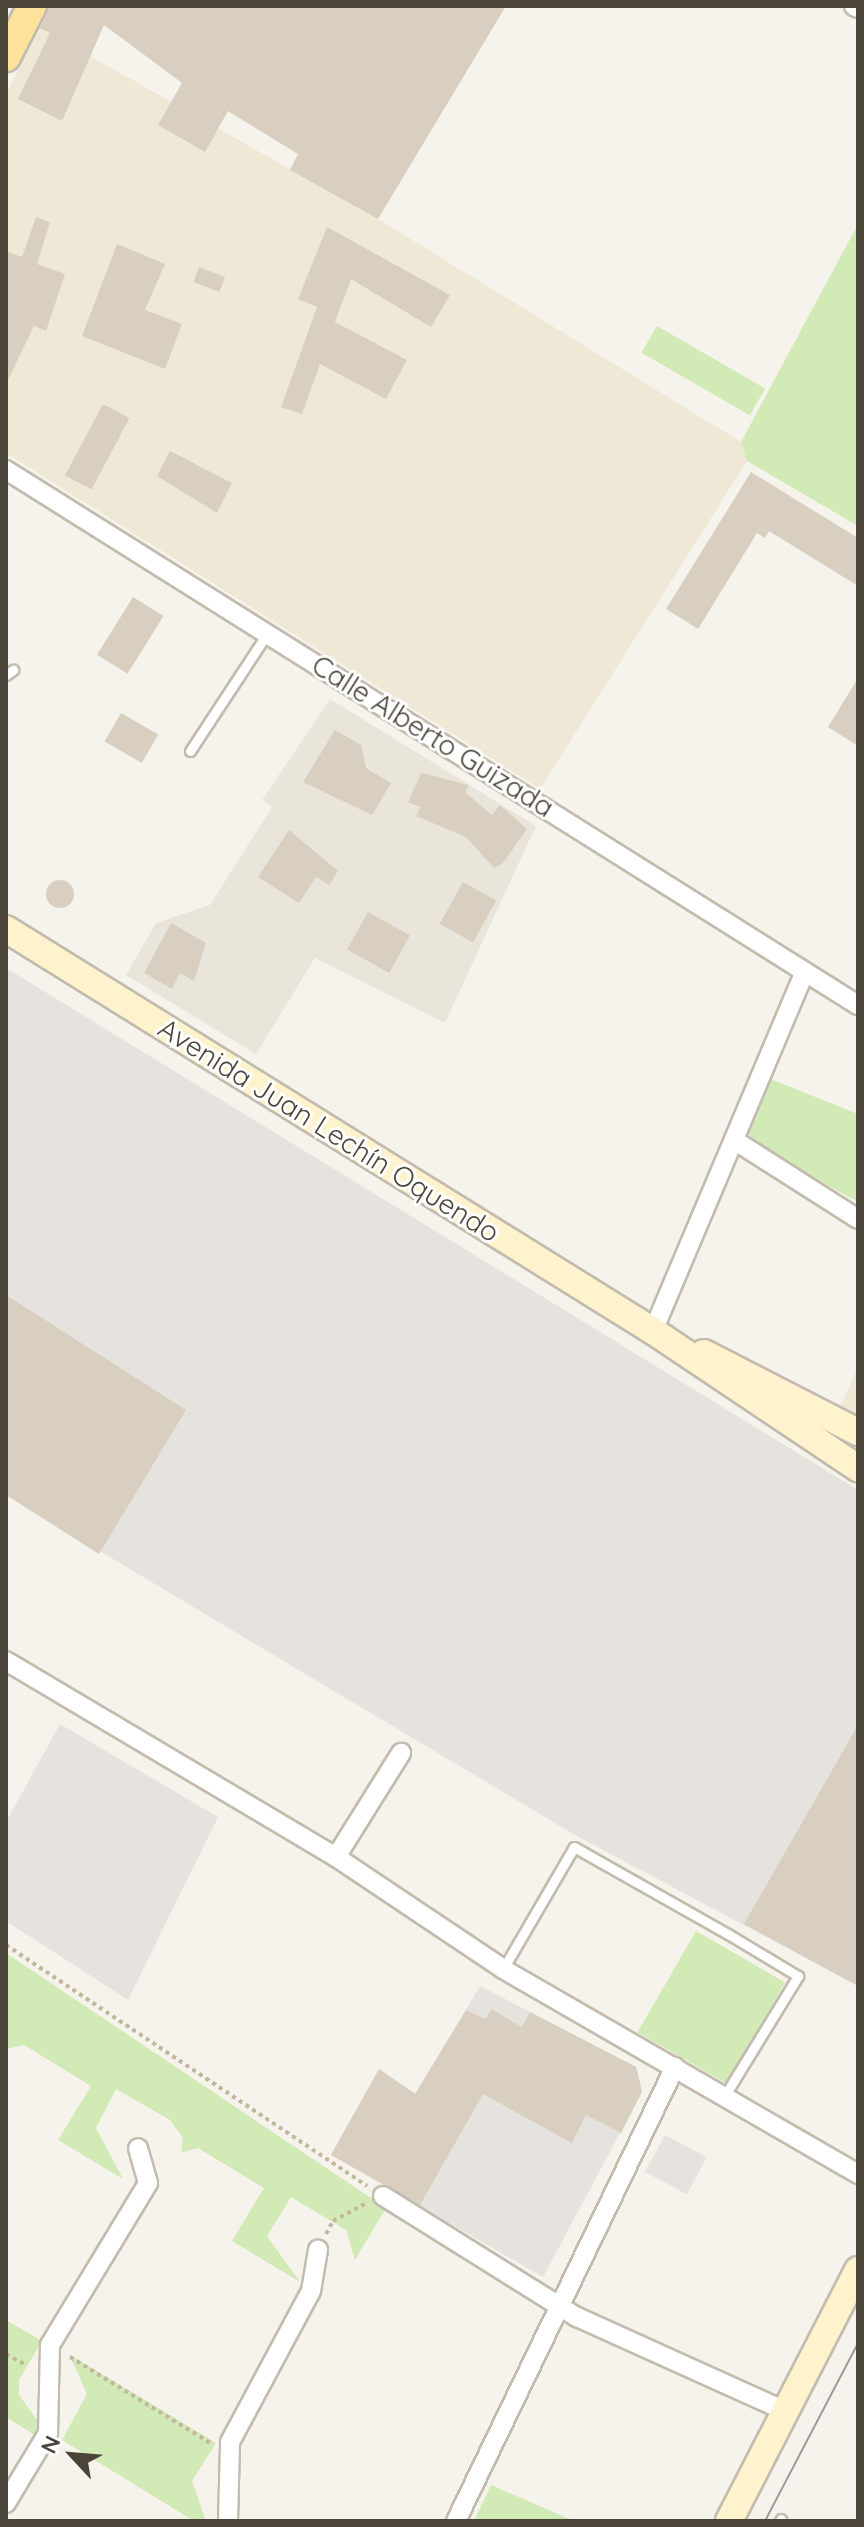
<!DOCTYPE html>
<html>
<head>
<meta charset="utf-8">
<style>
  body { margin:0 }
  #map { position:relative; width:864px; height:2527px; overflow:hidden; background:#f6f3ec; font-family:Quicksand,sans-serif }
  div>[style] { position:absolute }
  .residential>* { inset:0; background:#eae5da }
  .industrial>* { inset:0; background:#e6e2dd; transform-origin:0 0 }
  .education>* { inset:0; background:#efe8d6 }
  .green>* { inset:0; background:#d2eab5; transform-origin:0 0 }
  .building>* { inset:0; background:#d8cfc1; transform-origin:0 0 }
  .round { border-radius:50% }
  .path>* { height:4px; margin-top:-2px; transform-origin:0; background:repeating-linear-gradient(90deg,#c4b79f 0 4px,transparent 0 8px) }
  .roads { filter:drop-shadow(2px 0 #c2bbae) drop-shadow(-2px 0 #c2bbae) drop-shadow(0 2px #c2bbae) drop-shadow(0 -2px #c2bbae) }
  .lane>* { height:9px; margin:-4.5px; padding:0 4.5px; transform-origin:4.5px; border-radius:4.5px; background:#fff }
  .street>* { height:18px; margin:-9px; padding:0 9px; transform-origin:9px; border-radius:9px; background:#fff }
  .secondary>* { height:26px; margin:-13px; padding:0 13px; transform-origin:13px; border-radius:13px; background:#fff3cd }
  .primary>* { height:28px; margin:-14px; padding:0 14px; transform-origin:14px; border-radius:14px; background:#ffe39c }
  .tram>* { height:2px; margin:-1px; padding:0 1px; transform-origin:1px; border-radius:1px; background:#9a9a9a }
  span { translate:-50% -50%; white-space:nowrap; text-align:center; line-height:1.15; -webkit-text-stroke:6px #fff; paint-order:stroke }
  .street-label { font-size:28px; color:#4b4439 }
  .frame { position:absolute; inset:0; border:8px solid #4b4439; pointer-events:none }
  .north { position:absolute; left:32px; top:2415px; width:80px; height:80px; -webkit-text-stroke:6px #fff; paint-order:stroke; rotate:296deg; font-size:22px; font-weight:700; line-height:32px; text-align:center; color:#4b4439 }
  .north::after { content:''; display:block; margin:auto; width:28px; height:36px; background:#4b4439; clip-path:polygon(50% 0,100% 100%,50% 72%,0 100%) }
</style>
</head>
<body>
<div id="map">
  <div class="residential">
    <div style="clip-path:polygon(330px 699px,536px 826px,445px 1023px,315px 958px,256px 1054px,126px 975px,156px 923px,210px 905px,272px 807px,262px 800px)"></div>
  </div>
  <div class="industrial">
    <div style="clip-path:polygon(6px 968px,858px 1490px,858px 1986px,575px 1835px,6px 1495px)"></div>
    <div style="clip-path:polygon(60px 1724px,218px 1817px,128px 2000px,6px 1921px,6px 1822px)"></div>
    <div style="clip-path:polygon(480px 1986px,636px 2067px,639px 2077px,642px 2092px,543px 2277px,331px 2155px,379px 2069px,416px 2094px)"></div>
    <div style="left:665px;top:2135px;width:47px;height:42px;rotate:28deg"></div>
  </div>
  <div class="education">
    <div style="clip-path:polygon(39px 27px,378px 219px,741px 442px,747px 461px,540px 789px,6px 453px,6px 94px)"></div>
    <div style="clip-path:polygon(858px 1367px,858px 1419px,840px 1408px)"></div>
  </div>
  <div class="green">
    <div style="clip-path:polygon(858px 224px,858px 526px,747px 461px,741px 442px)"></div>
    <div style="left:657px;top:326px;width:125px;height:31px;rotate:30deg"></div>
    <div style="clip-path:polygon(768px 1078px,858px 1114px,858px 1202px,754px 1145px,748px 1131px)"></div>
    <div style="left:696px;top:1931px;width:103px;height:117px;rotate:30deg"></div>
    <div style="clip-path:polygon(6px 1953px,386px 2208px,355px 2260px,346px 2230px,291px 2197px,267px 2236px,300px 2282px,232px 2241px,264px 2188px,198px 2148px,181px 2153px,183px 2138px,170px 2120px,116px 2089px,96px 2128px,123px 2179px,58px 2140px,91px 2086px,24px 2045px,6px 2049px)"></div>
    <div style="clip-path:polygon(6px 2320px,42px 2341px,19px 2380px,19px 2395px,40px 2424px,38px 2437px,6px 2417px)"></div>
    <div style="clip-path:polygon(69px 2354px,216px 2443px,192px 2481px,206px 2521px,194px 2521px,62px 2440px,87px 2394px)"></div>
    <div style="clip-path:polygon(491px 2485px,574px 2521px,474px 2521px)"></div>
  </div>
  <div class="building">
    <div style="clip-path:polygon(50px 6px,506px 6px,378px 219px,290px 170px,298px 154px,228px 111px,205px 152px,158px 125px,182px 83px,104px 25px,62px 121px,18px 99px,50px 33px,40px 28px)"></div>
    <div style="clip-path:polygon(36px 217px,50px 222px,37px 264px,65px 274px,46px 331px,34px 326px,6px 384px,6px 251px,22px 257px)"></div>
    <div style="clip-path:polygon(327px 227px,450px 295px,431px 327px,351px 279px,335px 322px,407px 360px,386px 399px,320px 364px,302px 414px,281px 407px,317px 307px,298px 299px)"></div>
    <div style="clip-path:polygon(117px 244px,165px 264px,145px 310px,182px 324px,165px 369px,82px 336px)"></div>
    <div style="left:199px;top:267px;width:28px;height:16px;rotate:21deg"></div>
    <div style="left:103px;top:404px;width:30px;height:81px;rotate:28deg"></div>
    <div style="clip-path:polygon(170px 451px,232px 483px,217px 513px,157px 476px)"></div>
    <div style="clip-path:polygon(751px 472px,858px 538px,858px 586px,769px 531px,765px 538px,757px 533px,698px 629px,666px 609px)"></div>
    <div style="left:133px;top:597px;width:36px;height:68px;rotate:32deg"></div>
    <div style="clip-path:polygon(858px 678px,858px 746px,828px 727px)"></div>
    <div style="left:121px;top:713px;width:43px;height:33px;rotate:30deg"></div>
    <div style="clip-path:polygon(335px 730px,361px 745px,366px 768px,391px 783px,372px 815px,303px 782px)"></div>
    <div style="clip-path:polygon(421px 773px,469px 785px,465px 792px,492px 815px,500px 805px,527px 829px,503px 863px,494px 868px,466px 837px,416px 816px,420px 807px,408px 802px)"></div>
    <div style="clip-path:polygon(289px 830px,338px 871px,329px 885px,316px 877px,299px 903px,258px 877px)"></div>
    <div class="round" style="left:46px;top:880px;width:28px;height:28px"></div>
    <div style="left:463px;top:882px;width:38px;height:48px;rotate:29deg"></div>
    <div style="left:368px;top:912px;width:48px;height:43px;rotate:29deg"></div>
    <div style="clip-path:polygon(171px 923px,206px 943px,194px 981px,180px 973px,172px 989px,144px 973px)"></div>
    <div style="clip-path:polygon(6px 1295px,186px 1410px,99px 1554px,6px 1495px)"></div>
    <div style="clip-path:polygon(858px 1725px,858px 1986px,744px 1924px)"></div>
    <div style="clip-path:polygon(491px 2009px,522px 2027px,530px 2012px,636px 2067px,642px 2092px,621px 2133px,586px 2115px,572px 2143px,483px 2094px,420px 2205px,331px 2155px,379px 2069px,415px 2094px,466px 2010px,486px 2019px)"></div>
  </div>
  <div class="path">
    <div style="left:6px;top:1945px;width:434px;rotate:33.7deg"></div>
    <div style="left:326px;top:2234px;width:15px;rotate:-62deg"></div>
    <div style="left:333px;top:2221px;width:36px;rotate:-28deg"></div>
    <div style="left:6px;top:2354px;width:23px;rotate:29deg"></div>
    <div style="left:70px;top:2357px;width:167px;rotate:31.5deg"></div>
  </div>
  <div class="roads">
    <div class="lane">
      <div style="left:6px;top:675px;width:9px;rotate:-36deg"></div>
      <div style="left:190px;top:751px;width:140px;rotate:-56.7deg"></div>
      <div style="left:503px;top:1969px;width:141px;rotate:-59.8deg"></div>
      <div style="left:574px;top:1847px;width:177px;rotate:29.5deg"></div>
      <div style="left:728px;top:1934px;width:82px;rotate:31deg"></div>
      <div style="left:798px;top:1976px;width:140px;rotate:121.5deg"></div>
      <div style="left:780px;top:2521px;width:2px;rotate:-63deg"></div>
    </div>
    <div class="street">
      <div style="left:854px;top:6px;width:4px;rotate:27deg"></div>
      <div style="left:6px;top:470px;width:1006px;rotate:32.13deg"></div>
      <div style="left:734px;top:1140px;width:147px;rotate:32.5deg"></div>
      <div style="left:653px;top:1331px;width:390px;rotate:-67.1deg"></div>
      <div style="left:6px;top:1661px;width:384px;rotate:30.7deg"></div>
      <div style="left:336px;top:1857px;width:201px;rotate:33.8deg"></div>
      <div style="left:503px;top:1969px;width:410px;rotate:30deg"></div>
      <div style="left:336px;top:1857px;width:123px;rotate:-58deg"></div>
      <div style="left:383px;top:2196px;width:229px;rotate:32deg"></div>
      <div style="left:577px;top:2317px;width:224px;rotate:24.3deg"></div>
      <div style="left:6px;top:2503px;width:82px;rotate:-59deg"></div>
      <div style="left:48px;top:2433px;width:88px;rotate:-88.7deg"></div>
      <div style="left:50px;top:2345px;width:189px;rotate:-58.8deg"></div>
      <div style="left:148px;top:2183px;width:36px;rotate:-106deg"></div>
      <div style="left:228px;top:2521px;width:79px;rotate:-88.5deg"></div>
      <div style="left:230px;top:2442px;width:171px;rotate:-61.8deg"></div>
      <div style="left:311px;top:2291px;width:42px;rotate:-80.3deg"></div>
      <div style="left:456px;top:2521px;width:504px;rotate:-64.25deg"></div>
    </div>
    <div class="secondary">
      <div style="left:6px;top:929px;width:762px;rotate:31.85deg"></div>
      <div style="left:653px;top:1331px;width:247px;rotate:33.8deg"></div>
      <div style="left:704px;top:1353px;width:173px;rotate:27.2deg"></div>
      <div style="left:729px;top:2521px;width:282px;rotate:-62.8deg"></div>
    </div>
    <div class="primary">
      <div style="left:6px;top:57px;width:57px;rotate:-63deg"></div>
    </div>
  </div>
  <div class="tram">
    <div style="left:765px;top:2521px;width:201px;rotate:-62.4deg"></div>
  </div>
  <div class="street-label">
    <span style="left:433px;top:736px;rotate:32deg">Calle Alberto Guizada</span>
    <span style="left:329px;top:1130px;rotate:32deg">Avenida Juan Lechín Oquendo</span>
  </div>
  <div class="frame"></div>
  <div class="north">N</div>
</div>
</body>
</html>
